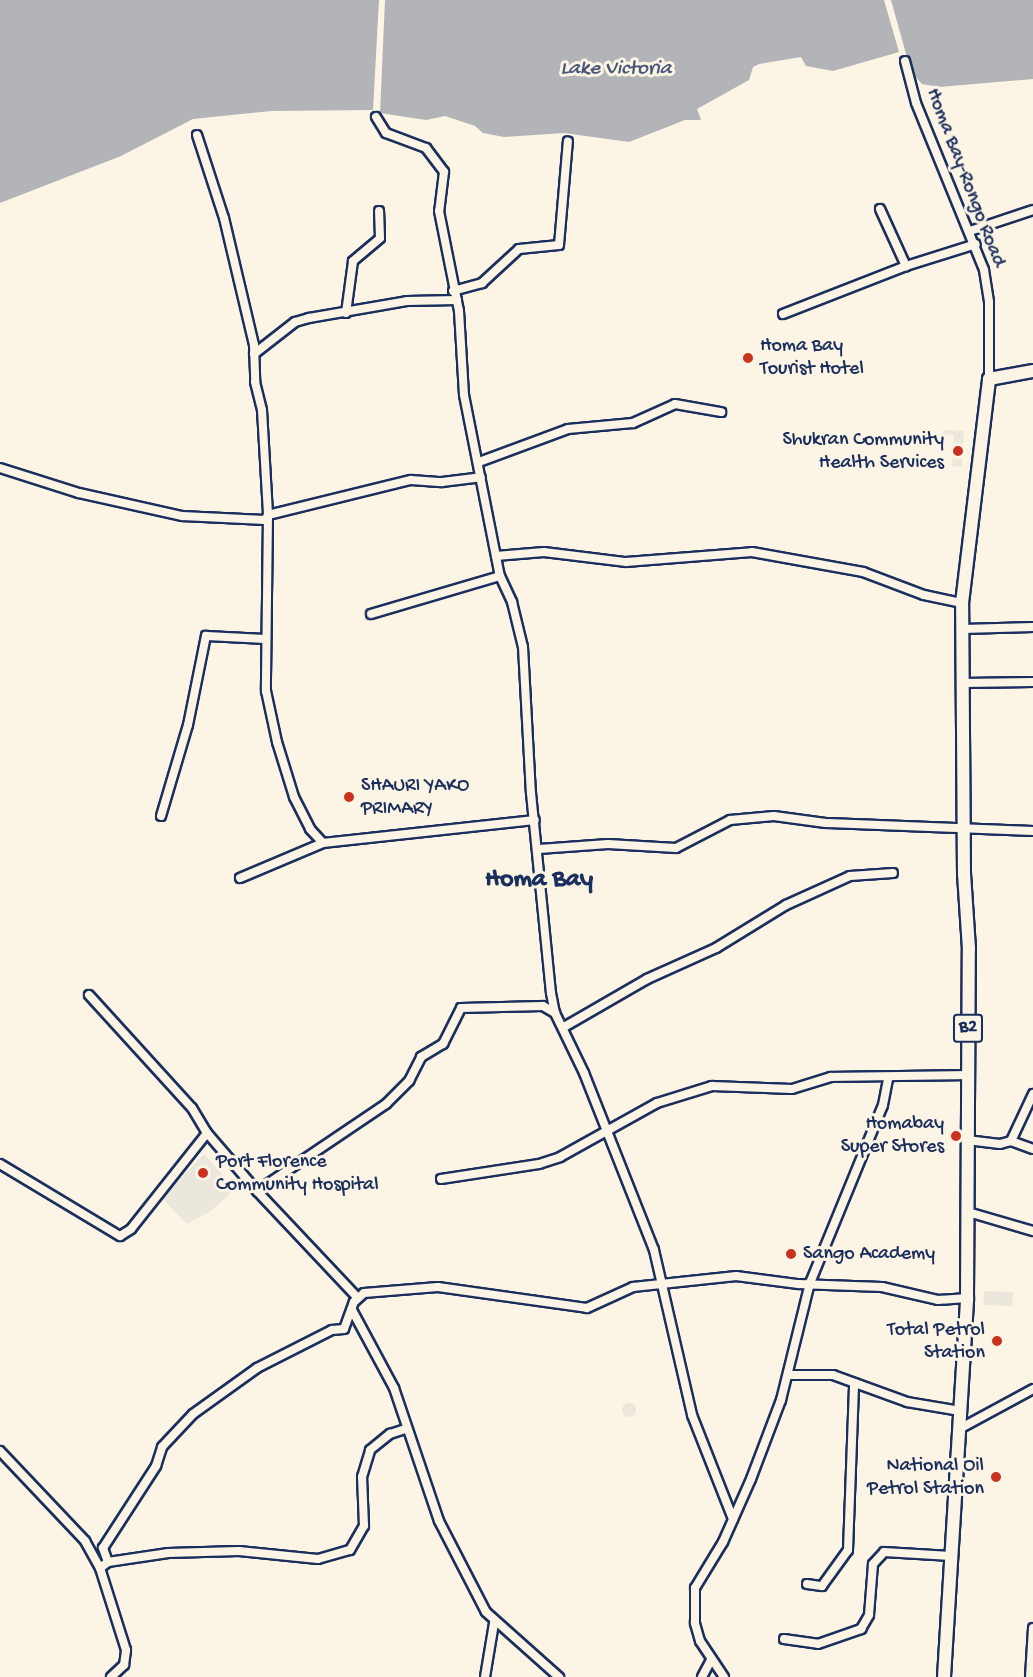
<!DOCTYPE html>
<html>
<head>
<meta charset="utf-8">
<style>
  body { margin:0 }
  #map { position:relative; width:1033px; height:1677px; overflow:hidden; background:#fcf5e5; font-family:"Gochi Hand",sans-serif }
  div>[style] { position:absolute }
  .built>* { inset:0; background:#ece7dc; transform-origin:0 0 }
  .round { border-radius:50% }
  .water>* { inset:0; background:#b2b4b8 }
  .roads { filter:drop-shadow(2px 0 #1b2f5e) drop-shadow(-2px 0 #1b2f5e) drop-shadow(0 2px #1b2f5e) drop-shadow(0 -2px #1b2f5e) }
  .minor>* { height:8px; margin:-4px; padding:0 4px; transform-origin:4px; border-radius:4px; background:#fcf5e5 }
  .highway>* { height:12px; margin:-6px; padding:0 6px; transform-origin:6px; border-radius:6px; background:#fcf5e5 }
  .dots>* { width:16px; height:16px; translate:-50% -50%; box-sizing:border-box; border:3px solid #fcf5e5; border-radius:50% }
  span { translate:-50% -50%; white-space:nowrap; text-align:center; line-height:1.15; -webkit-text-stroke:6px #fcf5e5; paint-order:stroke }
  .shield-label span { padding:2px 4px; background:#fcf5e5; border:2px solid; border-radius:4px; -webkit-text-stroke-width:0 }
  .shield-label { font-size:18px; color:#1b2f5e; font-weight:700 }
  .street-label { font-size:20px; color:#1b2f5e }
  .poi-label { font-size:20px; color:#1b2f5e }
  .left { translate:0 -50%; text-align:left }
  .right { translate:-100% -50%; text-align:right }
  .water-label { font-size:21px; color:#485779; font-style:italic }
  .district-label { font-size:26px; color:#1b2f5e; font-weight:700 }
</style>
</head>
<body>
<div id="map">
  <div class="built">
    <div style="clip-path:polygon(944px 430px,964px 431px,962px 467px,952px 466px,954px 435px,943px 434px)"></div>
    <div style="clip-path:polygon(204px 1154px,236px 1189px,211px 1211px,187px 1224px,162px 1198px)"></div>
    <div style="left:984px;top:1291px;width:29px;height:14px;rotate:2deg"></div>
    <div class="round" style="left:622px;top:1403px;width:14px;height:14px"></div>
  </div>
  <div class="water">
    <div style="clip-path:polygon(0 0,379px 0,373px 110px,271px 111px,193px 119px,121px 156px,0 203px)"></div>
    <div style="clip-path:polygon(385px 0,884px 0,899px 52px,833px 71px,806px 66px,801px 57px,759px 64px,753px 67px,749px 80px,697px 109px,701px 120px,685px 120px,629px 142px,564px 133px,504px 137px,483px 133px,475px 126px,445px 116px,426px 120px,380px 113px)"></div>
    <div style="clip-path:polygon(891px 0,1033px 0,1033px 79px,939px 87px,922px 84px,911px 72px)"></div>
  </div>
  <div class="roads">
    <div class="minor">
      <div style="left:905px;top:61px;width:43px;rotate:75.3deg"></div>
      <div style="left:916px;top:103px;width:180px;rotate:67.8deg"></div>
      <div style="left:984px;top:270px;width:32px;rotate:81deg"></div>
      <div style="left:989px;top:302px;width:77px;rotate:90deg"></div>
      <div style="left:376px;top:117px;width:19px;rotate:58deg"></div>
      <div style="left:386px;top:133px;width:43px;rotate:20.6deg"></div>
      <div style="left:426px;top:148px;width:30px;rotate:53deg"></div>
      <div style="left:444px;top:172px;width:39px;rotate:97deg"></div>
      <div style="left:439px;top:211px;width:102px;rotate:78.7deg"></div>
      <div style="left:459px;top:311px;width:84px;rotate:86.6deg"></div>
      <div style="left:464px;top:395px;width:185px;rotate:78.8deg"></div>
      <div style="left:500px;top:576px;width:29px;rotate:65deg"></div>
      <div style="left:512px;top:602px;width:46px;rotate:76.3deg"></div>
      <div style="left:523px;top:647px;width:146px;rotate:86.9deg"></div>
      <div style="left:531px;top:793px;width:201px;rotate:84.3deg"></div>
      <div style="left:551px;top:993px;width:20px;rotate:79deg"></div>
      <div style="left:555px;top:1013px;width:67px;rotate:64.2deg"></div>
      <div style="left:584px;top:1073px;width:190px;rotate:68.4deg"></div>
      <div style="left:654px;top:1250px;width:169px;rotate:77deg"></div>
      <div style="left:692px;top:1415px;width:112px;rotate:68.5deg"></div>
      <div style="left:197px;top:135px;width:87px;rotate:72deg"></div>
      <div style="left:224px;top:218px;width:130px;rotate:76.7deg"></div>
      <div style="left:254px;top:345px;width:37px;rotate:88deg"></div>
      <div style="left:255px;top:382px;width:29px;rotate:76deg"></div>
      <div style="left:262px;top:410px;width:105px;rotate:86.7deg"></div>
      <div style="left:268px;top:515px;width:176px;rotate:90.7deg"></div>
      <div style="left:266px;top:691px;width:52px;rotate:77.8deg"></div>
      <div style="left:277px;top:742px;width:58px;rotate:72.8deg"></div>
      <div style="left:294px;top:797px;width:36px;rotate:63deg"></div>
      <div style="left:310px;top:829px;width:19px;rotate:47deg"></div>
      <div style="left:880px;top:209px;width:63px;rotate:65.5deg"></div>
      <div style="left:970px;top:231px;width:66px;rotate:-18.4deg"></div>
      <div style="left:453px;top:291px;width:30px;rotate:-15deg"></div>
      <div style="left:482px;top:283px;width:50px;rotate:-42.6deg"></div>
      <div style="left:519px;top:249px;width:40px;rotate:-5.7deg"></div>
      <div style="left:559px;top:245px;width:104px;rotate:-85.1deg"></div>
      <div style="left:346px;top:313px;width:52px;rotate:-82.3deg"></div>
      <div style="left:353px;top:261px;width:35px;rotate:-40deg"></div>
      <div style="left:380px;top:238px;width:27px;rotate:-92deg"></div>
      <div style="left:783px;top:314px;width:132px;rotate:-21.3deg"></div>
      <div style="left:906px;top:266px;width:73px;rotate:-17.4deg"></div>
      <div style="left:254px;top:354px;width:52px;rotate:-38deg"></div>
      <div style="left:295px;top:322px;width:15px;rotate:-16deg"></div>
      <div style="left:309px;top:318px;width:99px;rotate:-9.8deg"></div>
      <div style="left:407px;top:301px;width:50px;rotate:-1.1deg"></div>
      <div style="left:479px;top:462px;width:95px;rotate:-20.3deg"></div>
      <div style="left:568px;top:429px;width:65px;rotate:-5.3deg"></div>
      <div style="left:633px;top:423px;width:46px;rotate:-24.3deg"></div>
      <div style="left:675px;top:404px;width:47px;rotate:9.9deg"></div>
      <div style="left:0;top:468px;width:83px;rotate:17.6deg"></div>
      <div style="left:79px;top:493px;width:106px;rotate:12.6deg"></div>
      <div style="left:182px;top:516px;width:83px;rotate:2.8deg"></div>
      <div style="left:265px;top:520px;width:6px;rotate:-59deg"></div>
      <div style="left:268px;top:515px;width:147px;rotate:-13.8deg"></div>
      <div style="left:411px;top:480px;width:31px;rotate:4deg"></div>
      <div style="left:442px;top:482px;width:39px;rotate:-7deg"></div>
      <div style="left:496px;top:556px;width:48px;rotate:-4.8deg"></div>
      <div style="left:544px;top:552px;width:83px;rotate:7deg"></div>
      <div style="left:626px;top:562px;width:126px;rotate:-4.5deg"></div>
      <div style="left:752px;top:552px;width:113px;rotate:10.2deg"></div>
      <div style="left:863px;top:572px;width:65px;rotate:20.7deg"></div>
      <div style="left:924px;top:595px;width:39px;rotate:12deg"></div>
      <div style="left:371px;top:614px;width:134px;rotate:-16.4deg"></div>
      <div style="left:963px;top:629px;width:70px;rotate:-1.6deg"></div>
      <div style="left:963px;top:683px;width:70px;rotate:-0.8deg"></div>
      <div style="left:161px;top:816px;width:95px;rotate:-73.5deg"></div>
      <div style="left:188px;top:725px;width:91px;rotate:-78.6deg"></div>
      <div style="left:206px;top:636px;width:60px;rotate:2.9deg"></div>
      <div style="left:539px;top:849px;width:69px;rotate:-4.1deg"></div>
      <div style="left:608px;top:844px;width:68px;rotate:3.4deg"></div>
      <div style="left:676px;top:848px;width:61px;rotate:-27.4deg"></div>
      <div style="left:730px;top:820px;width:44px;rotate:-5.2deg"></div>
      <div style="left:774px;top:816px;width:52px;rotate:7.7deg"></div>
      <div style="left:826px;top:823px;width:207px;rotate:2.2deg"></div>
      <div style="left:240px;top:878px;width:90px;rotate:-22.9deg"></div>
      <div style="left:323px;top:843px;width:213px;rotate:-6.2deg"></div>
      <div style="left:89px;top:995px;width:153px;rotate:47.7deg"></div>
      <div style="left:192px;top:1108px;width:29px;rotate:59deg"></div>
      <div style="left:207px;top:1133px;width:77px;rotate:49.2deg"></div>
      <div style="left:257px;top:1191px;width:146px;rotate:46.7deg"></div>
      <div style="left:564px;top:1027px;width:96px;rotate:-30deg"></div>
      <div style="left:647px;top:979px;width:76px;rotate:-24.2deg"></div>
      <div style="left:716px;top:948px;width:82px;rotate:-31.6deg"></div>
      <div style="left:786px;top:905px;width:70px;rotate:-24.4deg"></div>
      <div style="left:850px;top:876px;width:43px;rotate:-4deg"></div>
      <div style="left:967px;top:1140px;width:33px;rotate:7deg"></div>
      <div style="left:1000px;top:1144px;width:11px;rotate:-15deg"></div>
      <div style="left:1011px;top:1141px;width:52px;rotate:-64.9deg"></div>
      <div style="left:1011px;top:1141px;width:23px;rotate:20deg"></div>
      <div style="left:0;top:1164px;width:140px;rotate:31deg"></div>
      <div style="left:120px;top:1236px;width:13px;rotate:-32deg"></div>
      <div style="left:131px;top:1229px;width:122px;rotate:-51.6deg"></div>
      <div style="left:441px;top:1179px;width:99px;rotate:-8.7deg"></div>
      <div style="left:539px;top:1164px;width:22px;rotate:-18deg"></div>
      <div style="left:560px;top:1157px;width:111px;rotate:-29.1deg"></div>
      <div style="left:657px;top:1103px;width:58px;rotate:-17.2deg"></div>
      <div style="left:712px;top:1086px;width:80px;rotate:2.1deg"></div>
      <div style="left:792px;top:1089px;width:41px;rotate:-17.1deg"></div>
      <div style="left:831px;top:1077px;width:136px;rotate:-0.8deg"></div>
      <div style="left:257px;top:1191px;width:156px;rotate:-34deg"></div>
      <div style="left:386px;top:1104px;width:33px;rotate:-45deg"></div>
      <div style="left:409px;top:1081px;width:27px;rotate:-63deg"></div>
      <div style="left:421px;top:1057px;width:26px;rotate:-31deg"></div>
      <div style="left:443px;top:1044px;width:40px;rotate:-63.4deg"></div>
      <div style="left:461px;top:1008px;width:82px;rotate:-1.4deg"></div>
      <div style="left:543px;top:1006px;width:14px;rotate:30deg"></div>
      <div style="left:968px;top:1212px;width:68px;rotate:16.3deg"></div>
      <div style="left:352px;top:1310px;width:89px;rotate:61.7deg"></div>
      <div style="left:394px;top:1388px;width:140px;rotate:71.3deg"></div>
      <div style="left:439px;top:1521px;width:102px;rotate:62.7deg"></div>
      <div style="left:486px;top:1612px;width:98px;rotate:41.7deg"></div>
      <div style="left:788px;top:1375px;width:45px"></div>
      <div style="left:833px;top:1375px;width:79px;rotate:20deg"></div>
      <div style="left:907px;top:1402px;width:54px;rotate:9.6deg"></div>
      <div style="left:961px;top:1428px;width:82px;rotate:-28.4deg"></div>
      <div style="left:0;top:1451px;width:124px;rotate:46.6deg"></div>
      <div style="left:85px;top:1541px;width:31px;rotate:61deg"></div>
      <div style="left:108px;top:1562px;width:61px;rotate:-8.5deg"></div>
      <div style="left:168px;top:1553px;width:71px;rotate:-1.6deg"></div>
      <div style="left:239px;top:1551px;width:79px;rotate:5.8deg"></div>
      <div style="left:318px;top:1559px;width:33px;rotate:-16deg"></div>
      <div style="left:350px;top:1550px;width:28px;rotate:-60deg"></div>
      <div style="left:364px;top:1526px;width:49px;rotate:-92.3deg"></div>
      <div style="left:362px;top:1477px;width:28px;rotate:-73deg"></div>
      <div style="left:370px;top:1450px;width:26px;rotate:-39deg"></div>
      <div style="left:390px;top:1434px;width:16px;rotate:-18deg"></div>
      <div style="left:807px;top:1584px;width:15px;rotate:8deg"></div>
      <div style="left:822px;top:1586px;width:44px;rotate:-54.2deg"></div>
      <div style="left:848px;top:1550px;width:167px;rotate:-87.9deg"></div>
      <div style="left:784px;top:1639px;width:34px;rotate:8deg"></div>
      <div style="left:818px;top:1644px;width:46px;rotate:-19.2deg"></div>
      <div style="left:861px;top:1629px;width:16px;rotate:-60deg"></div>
      <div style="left:869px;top:1615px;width:51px;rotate:-85.5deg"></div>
      <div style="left:873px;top:1564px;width:16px;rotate:-47deg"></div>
      <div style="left:884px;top:1552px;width:67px;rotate:3.4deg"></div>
      <div style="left:111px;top:1677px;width:18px;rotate:-43deg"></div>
      <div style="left:124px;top:1665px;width:15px;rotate:-82deg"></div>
      <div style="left:126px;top:1650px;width:86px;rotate:-107.6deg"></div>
      <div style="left:100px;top:1568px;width:10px;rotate:-37deg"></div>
      <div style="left:108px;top:1562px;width:15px;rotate:-110deg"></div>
      <div style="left:103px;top:1548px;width:98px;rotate:-57.1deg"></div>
      <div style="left:156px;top:1466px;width:20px;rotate:-72deg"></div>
      <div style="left:162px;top:1447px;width:45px;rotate:-46.8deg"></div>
      <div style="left:193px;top:1414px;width:79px;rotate:-35.7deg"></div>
      <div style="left:257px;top:1368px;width:84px;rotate:-26.9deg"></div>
      <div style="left:332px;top:1330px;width:12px;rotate:-5deg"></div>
      <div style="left:344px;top:1329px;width:29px;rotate:-70deg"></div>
      <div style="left:354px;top:1302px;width:13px;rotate:-42deg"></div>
      <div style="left:364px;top:1293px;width:74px;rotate:-4.6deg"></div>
      <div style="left:438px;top:1287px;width:150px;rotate:8deg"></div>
      <div style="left:587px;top:1308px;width:51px;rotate:-24.5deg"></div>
      <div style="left:633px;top:1287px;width:104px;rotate:-6.1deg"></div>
      <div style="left:736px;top:1276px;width:63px;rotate:7.4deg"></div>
      <div style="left:798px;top:1284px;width:84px;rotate:2deg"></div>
      <div style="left:882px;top:1287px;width:57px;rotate:13.1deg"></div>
      <div style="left:938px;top:1300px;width:29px;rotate:-4deg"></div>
      <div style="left:485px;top:1677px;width:55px;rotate:-80.5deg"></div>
      <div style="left:702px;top:1677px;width:19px;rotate:-62deg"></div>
      <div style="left:724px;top:1677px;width:43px;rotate:-123.7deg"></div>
      <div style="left:700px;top:1641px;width:19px;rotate:-106deg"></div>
      <div style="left:695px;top:1623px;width:35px;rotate:-90deg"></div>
      <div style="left:695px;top:1588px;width:54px;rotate:-58.7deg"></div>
      <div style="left:723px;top:1542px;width:69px;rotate:-66deg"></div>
      <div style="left:751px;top:1479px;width:85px;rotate:-69.2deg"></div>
      <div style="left:781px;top:1400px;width:121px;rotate:-76.1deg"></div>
      <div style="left:810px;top:1283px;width:192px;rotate:-67.7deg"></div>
      <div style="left:883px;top:1105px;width:26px;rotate:-79deg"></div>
      <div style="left:1030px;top:1677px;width:49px;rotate:-86.5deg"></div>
    </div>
    <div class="highway">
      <div style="left:944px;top:1677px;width:380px;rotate:-86.5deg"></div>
      <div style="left:967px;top:1298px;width:349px;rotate:-89.7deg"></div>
      <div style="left:969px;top:949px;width:75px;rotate:-93.8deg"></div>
      <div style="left:964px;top:874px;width:271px;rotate:-90.4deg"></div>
      <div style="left:962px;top:603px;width:226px;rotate:-83.1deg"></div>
      <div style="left:989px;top:379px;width:45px;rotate:-10.3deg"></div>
    </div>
  </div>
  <div class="dots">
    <div style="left:748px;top:358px;background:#c8321e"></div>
    <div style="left:958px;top:451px;background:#c8321e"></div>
    <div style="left:349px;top:797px;background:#c8321e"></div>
    <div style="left:956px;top:1136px;background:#c8321e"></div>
    <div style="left:203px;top:1173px;background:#c8321e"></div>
    <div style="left:791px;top:1254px;background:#c8321e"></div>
    <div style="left:997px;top:1341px;background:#c8321e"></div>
    <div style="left:996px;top:1477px;background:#c8321e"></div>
  </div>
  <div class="shield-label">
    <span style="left:968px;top:1028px">B2</span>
  </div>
  <div class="street-label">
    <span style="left:965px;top:178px;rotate:69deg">Homa Bay-Rongo Road</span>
  </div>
  <div class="poi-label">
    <span class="left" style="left:760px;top:358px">Homa Bay<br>Tourist Hotel</span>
    <span class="right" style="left:944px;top:452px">Shukran Community<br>Health Services</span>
    <span class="left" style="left:361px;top:798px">SHAURI YAKO<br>PRIMARY</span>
    <span class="right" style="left:944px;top:1136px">Homabay<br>Super Stores</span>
    <span class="left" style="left:216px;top:1174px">Port Florence<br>Community Hospital</span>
    <span class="left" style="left:803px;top:1254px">Sango Academy</span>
    <span class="right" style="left:985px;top:1342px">Total Petrol<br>Station</span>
    <span class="right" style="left:984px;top:1478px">National Oil<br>Petrol Station</span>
  </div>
  <div class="water-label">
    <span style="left:616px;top:70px">Lake Victoria</span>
  </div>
  <div class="district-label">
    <span style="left:539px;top:881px">Homa Bay</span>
  </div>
</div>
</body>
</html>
